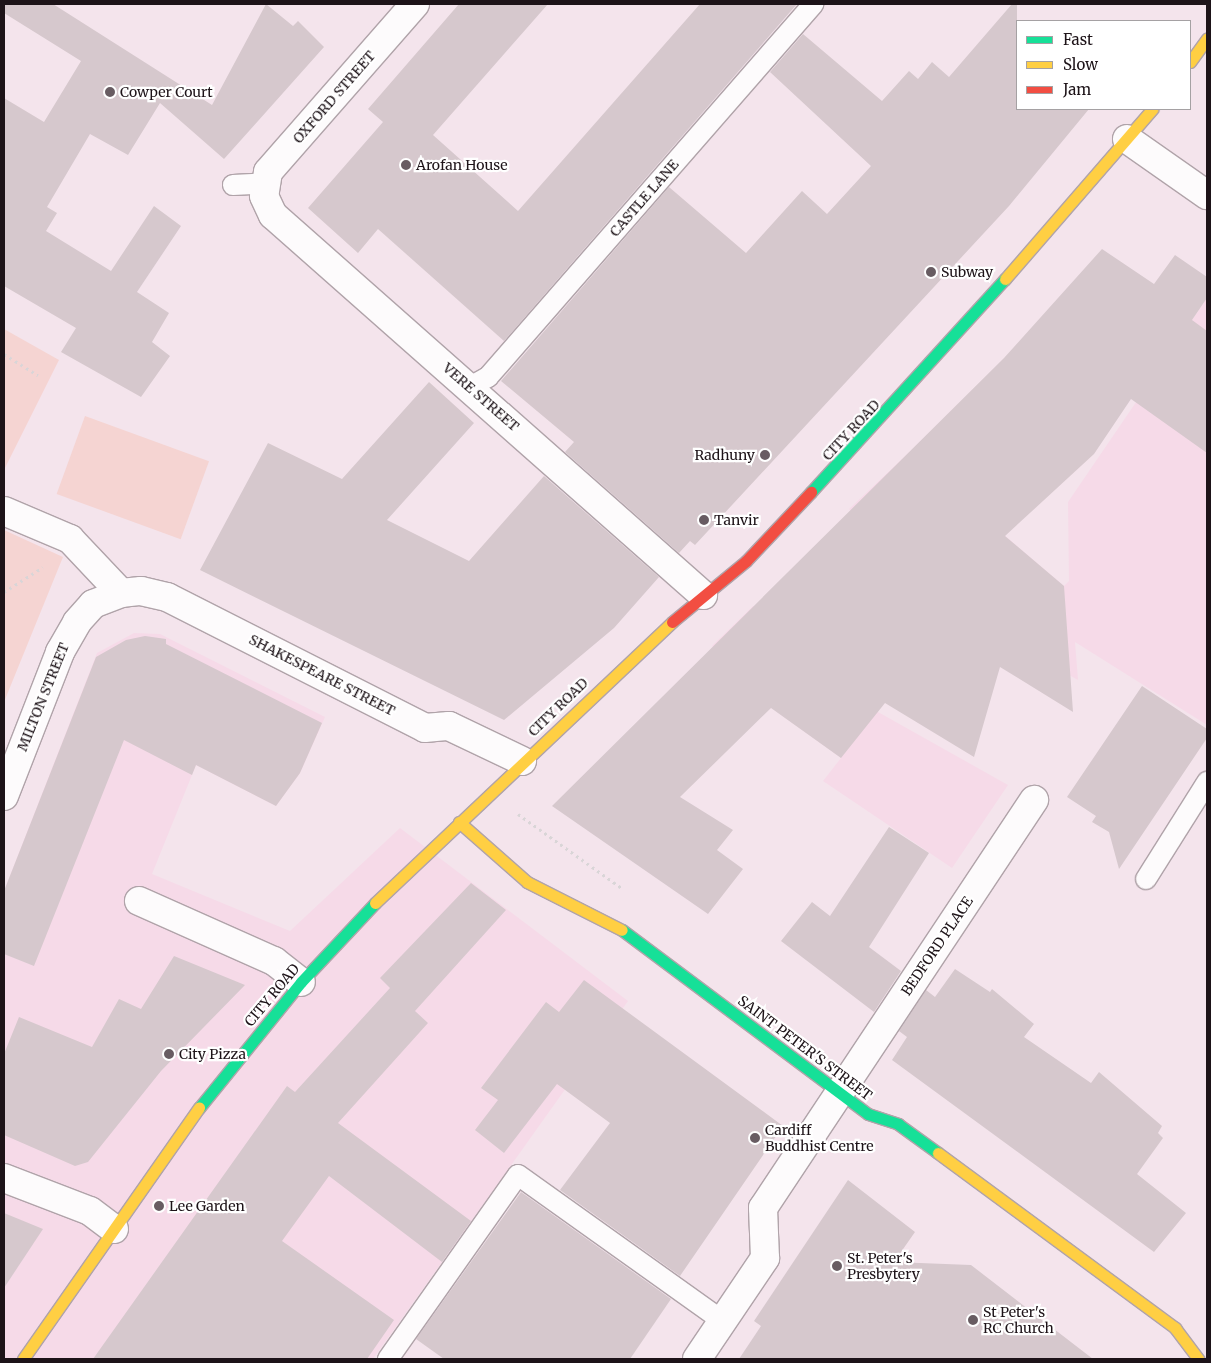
<!DOCTYPE html>
<html>
<head>
<meta charset="utf-8">
<style>
  body { margin:0 }
  #map { position:relative; width:1211px; height:1363px; overflow:hidden; background:#f4e4ec; font-family:Merriweather,serif }
  div>[style] { position:absolute }
  .built>* { inset:0; background:#f6dae8 }
  .green>* { inset:0; background:#f5d4d2; transform-origin:0 0 }
  .building>* { inset:0; background:#d6c8cd }
  .path>* { height:3px; margin-top:-1.5px; transform-origin:0; background:repeating-linear-gradient(90deg,#d9d5d7 0 2.5px,transparent 0 6.5px) }
  .roads { filter:drop-shadow(1px 0 #b0a3a9) drop-shadow(-1px 0 #b0a3a9) drop-shadow(0 1px #b0a3a9) drop-shadow(0 -1px #b0a3a9) }
  .lane>* { height:20px; margin:-10px; padding:0 10px; transform-origin:10px; border-radius:10px; background:#fdfbfc }
  .street>* { height:28px; margin:-14px; padding:0 14px; transform-origin:14px; border-radius:14px; background:#fdfbfc }
  .fast>* { height:11px; margin:-5.5px; padding:0 5.5px; transform-origin:5.5px; border-radius:5.5px; background:#16e098 }
  .slow>* { height:11px; margin:-5.5px; padding:0 5.5px; transform-origin:5.5px; border-radius:5.5px; background:#ffcf43 }
  .jam>* { height:11px; margin:-5.5px; padding:0 5.5px; transform-origin:5.5px; border-radius:5.5px; background:#f24e42 }
  .dots>* { width:14px; height:14px; translate:-50% -50%; box-sizing:border-box; border:2px solid #fff; border-radius:50% }
  span { translate:-50% -50%; white-space:nowrap; text-align:center; line-height:1.15; -webkit-text-stroke:4.5px #fff; paint-order:stroke }
  .poi-label { font-size:14px; color:#1d1318 }
  .left { translate:0 -50%; text-align:left }
  .right { translate:-100% -50%; text-align:right }
  .street-label { font-size:14px; color:#1d1318 }
  .frame { position:absolute; inset:0; border:5px solid #1d1318; pointer-events:none }
  .legend { position:absolute; left:1016px; top:20px; width:175px; height:90px; box-sizing:border-box; background:#fff; border:1px solid #a5a1a3; margin:0; padding:6px 9px; list-style:none; font-size:15px; color:#1d1318 }
  .legend li { display:flex; align-items:center; gap:10px; height:25px }
  .legend b { width:25px; border:1px solid #a5a1a3 }
</style>
</head>
<body>
<div id="map">
  <div class="built">
    <div style="clip-path:polygon(1207px 298px,1207px 725px,1075px 642px,1078px 680px,941px 604px,849px 509px,917px 445px,997px 529px,1064px 586px,1069px 581px,1068px 502px)"></div>
    <div style="clip-path:polygon(753px 606px,797px 648px,878px 712px,1008px 785px,952px 868px,823px 781px,841px 758px,776px 711px,712px 646px)"></div>
    <div style="clip-path:polygon(134px 633px,160px 634px,325px 717px,300px 773px,276px 806px,196px 765px,152px 874px,290px 931px,400px 828px,628px 1001px,373px 1359px,4px 1359px,4px 891px,97px 653px)"></div>
  </div>
  <div class="green">
    <div style="clip-path:polygon(4px 329px,59px 360px,4px 470px)"></div>
    <div style="left:85px;top:416px;width:132px;height:83px;rotate:20deg"></div>
    <div style="clip-path:polygon(4px 530px,63px 557px,4px 702px)"></div>
  </div>
  <div class="building">
    <div style="clip-path:polygon(4px 4px,53px 4px,212px 105px,266px 4px,293px 26px,298px 21px,324px 47px,224px 159px,160px 103px,128px 155px,90px 134px,47px 207px,57px 213px,46px 231px,111px 271px,154px 206px,181px 226px,137px 292px,169px 313px,152px 342px,170px 356px,141px 397px,61px 352px,76px 328px,4px 286px,4px 98px,44px 122px,81px 61px,4px 13px)"></div>
    <div style="clip-path:polygon(459px 4px,548px 4px,433px 135px,518px 211px,700px 4px,797px 4px,504px 341px,378px 229px,358px 253px,308px 208px,383px 122px,368px 109px)"></div>
    <div style="clip-path:polygon(1012px 4px,1017px 4px,1017px 109px,1089px 109px,1009px 206px,695px 545px,690px 541px,679px 553px,565px 452px,574px 442px,501px 381px,669px 187px,746px 253px,802px 191px,827px 214px,871px 166px,770px 72px,803px 34px,882px 101px,909px 71px,918px 79px,932px 62px,949px 77px)"></div>
    <div style="clip-path:polygon(1102px 249px,1154px 284px,1175px 255px,1207px 277px,1207px 298px,1192px 320px,1207px 331px,1207px 453px,1131px 399px,1094px 454px,1005px 536px,1064px 586px,1073px 712px,1000px 667px,974px 757px,885px 703px,841px 758px,771px 708px,680px 797px,733px 830px,717px 850px,743px 869px,708px 914px,552px 806px,1004px 358px)"></div>
    <div style="clip-path:polygon(429px 382px,474px 423px,387px 520px,469px 561px,544px 476px,659px 577px,614px 628px,504px 720px,200px 570px,268px 443px,342px 479px)"></div>
    <div style="clip-path:polygon(145px 636px,166px 639px,166px 644px,322px 723px,300px 773px,276px 806px,196px 765px,192px 775px,124px 740px,34px 966px,4px 954px,4px 891px,96px 657px,126px 640px)"></div>
    <div style="clip-path:polygon(1142px 686px,1207px 729px,1207px 738px,1119px 869px,1109px 832px,1092px 822px,1096px 816px,1067px 797px)"></div>
    <div style="clip-path:polygon(889px 827px,929px 853px,869px 947px,901px 971px,874px 1012px,781px 941px,812px 902px,830px 916px)"></div>
    <div style="clip-path:polygon(471px 883px,506px 910px,415px 1011px,428px 1023px,338px 1123px,471px 1221px,442px 1262px,329px 1176px,282px 1241px,394px 1320px,367px 1359px,93px 1359px,287px 1086px,295px 1092px,390px 988px,380px 978px)"></div>
    <div style="clip-path:polygon(174px 956px,245px 985px,161px 1071px,88px 1162px,75px 1166px,4px 1135px,4px 1054px,19px 1017px,92px 1047px,119px 999px,141px 1009px)"></div>
    <div style="clip-path:polygon(955px 969px,990px 992px,992px 989px,1034px 1024px,1024px 1037px,1091px 1083px,1099px 1072px,1162px 1126px,1158px 1133px,1163px 1138px,1137px 1174px,1186px 1213px,1154px 1252px,892px 1060px,907px 1037px,899px 1031px,926px 990px,935px 997px)"></div>
    <div style="clip-path:polygon(584px 980px,783px 1126px,680px 1276px,560px 1190px,610px 1123px,557px 1084px,504px 1153px,475px 1130px,498px 1100px,481px 1088px,546px 1002px,559px 1012px)"></div>
    <div style="clip-path:polygon(848px 1180px,915px 1232px,894px 1262px,971px 1265px,1093px 1359px,739px 1359px,761px 1326px,754px 1321px)"></div>
    <div style="clip-path:polygon(521px 1192px,671px 1299px,630px 1359px,444px 1359px,416px 1339px)"></div>
    <div style="clip-path:polygon(4px 1213px,43px 1229px,4px 1288px)"></div>
  </div>
  <div class="path">
    <div style="left:4px;top:354px;width:40px;rotate:32deg"></div>
    <div style="left:4px;top:592px;width:46px;rotate:-32.7deg"></div>
    <div style="left:518px;top:814px;width:129px;rotate:35.5deg"></div>
  </div>
  <div class="roads">
    <div class="lane">
      <div style="left:233px;top:185px;width:34px;rotate:-3deg"></div>
      <div style="left:470px;top:387px;width:21px;rotate:-29deg"></div>
      <div style="left:488px;top:377px;width:495px;rotate:-48.9deg"></div>
      <div style="left:1146px;top:879px;width:115px;rotate:-57.8deg"></div>
      <div style="left:388px;top:1359px;width:225px;rotate:-54.8deg"></div>
      <div style="left:518px;top:1175px;width:252px;rotate:35.5deg"></div>
    </div>
    <div class="street">
      <div style="left:415px;top:4px;width:223px;rotate:131.2deg"></div>
      <div style="left:268px;top:172px;width:24px;rotate:99deg"></div>
      <div style="left:264px;top:196px;width:21px;rotate:65deg"></div>
      <div style="left:273px;top:215px;width:574px;rotate:41.47deg"></div>
      <div style="left:1127px;top:139px;width:98px;rotate:35deg"></div>
      <div style="left:4px;top:511px;width:72px;rotate:23deg"></div>
      <div style="left:70px;top:539px;width:74px;rotate:46.6deg"></div>
      <div style="left:4px;top:796px;width:155px;rotate:-68.7deg"></div>
      <div style="left:60px;top:652px;width:34px;rotate:-60deg"></div>
      <div style="left:77px;top:622px;width:24px;rotate:-48deg"></div>
      <div style="left:93px;top:604px;width:30px;rotate:-21deg"></div>
      <div style="left:121px;top:593px;width:20px;rotate:-6deg"></div>
      <div style="left:141px;top:591px;width:27px;rotate:13deg"></div>
      <div style="left:167px;top:597px;width:289px;rotate:26.9deg"></div>
      <div style="left:425px;top:728px;width:24px;rotate:-5deg"></div>
      <div style="left:449px;top:726px;width:81px;rotate:25.6deg"></div>
      <div style="left:139px;top:901px;width:148px;rotate:24deg"></div>
      <div style="left:274px;top:961px;width:34px;rotate:38deg"></div>
      <div style="left:4px;top:1178px;width:92px;rotate:21deg"></div>
      <div style="left:90px;top:1211px;width:30px;rotate:37deg"></div>
      <div style="left:697px;top:1359px;width:122px;rotate:-56deg"></div>
      <div style="left:765px;top:1258px;width:50px;rotate:-92.3deg"></div>
      <div style="left:763px;top:1208px;width:490px;rotate:-56.4deg"></div>
    </div>
    <div class="fast">
      <div style="left:811px;top:492px;width:288px;rotate:-47.7deg"></div>
      <div style="left:622px;top:930px;width:307px;rotate:36.8deg"></div>
      <div style="left:868px;top:1114px;width:32px;rotate:18deg"></div>
      <div style="left:898px;top:1124px;width:49px;rotate:35.9deg"></div>
      <div style="left:199px;top:1108px;width:162px;rotate:-51deg"></div>
      <div style="left:301px;top:982px;width:108px;rotate:-46.9deg"></div>
    </div>
    <div class="slow">
      <div style="left:1190px;top:62px;width:29px;rotate:-54deg"></div>
      <div style="left:1005px;top:279px;width:225px;rotate:-49.1deg"></div>
      <div style="left:459px;top:822px;width:91px;rotate:41.4deg"></div>
      <div style="left:527px;top:882px;width:106px;rotate:26.8deg"></div>
      <div style="left:375px;top:903px;width:409px;rotate:-43.4deg"></div>
      <div style="left:938px;top:1153px;width:295px;rotate:36.4deg"></div>
      <div style="left:1175px;top:1328px;width:39px;rotate:53deg"></div>
      <div style="left:23px;top:1359px;width:307px;rotate:-55deg"></div>
    </div>
    <div class="jam">
      <div style="left:672px;top:622px;width:96px;rotate:-39.5deg"></div>
      <div style="left:746px;top:561px;width:95px;rotate:-46.7deg"></div>
    </div>
  </div>
  <div class="dots">
    <div style="left:110px;top:92px;background:#685c62"></div>
    <div style="left:406px;top:165px;background:#685c62"></div>
    <div style="left:931px;top:272px;background:#685c62"></div>
    <div style="left:765px;top:455px;background:#685c62"></div>
    <div style="left:704px;top:520px;background:#685c62"></div>
    <div style="left:169px;top:1054px;background:#685c62"></div>
    <div style="left:755px;top:1138px;background:#685c62"></div>
    <div style="left:159px;top:1206px;background:#685c62"></div>
    <div style="left:837px;top:1266px;background:#685c62"></div>
    <div style="left:973px;top:1320px;background:#685c62"></div>
  </div>
  <div class="poi-label">
    <span class="left" style="left:120px;top:92px">Cowper Court</span>
    <span class="left" style="left:416px;top:165px">Arofan House</span>
    <span class="left" style="left:941px;top:272px">Subway</span>
    <span class="right" style="left:755px;top:455px">Radhuny</span>
    <span class="left" style="left:714px;top:520px">Tanvir</span>
    <span class="left" style="left:179px;top:1054px">City Pizza</span>
    <span class="left" style="left:765px;top:1138px">Cardiff<br>Buddhist Centre</span>
    <span class="left" style="left:169px;top:1206px">Lee Garden</span>
    <span class="left" style="left:847px;top:1266px">St. Peter's<br>Presbytery</span>
    <span class="left" style="left:983px;top:1320px">St Peter's<br>RC Church</span>
  </div>
  <div class="street-label">
    <span style="left:334px;top:97px;rotate:-49deg">OXFORD STREET</span>
    <span style="left:644px;top:198px;rotate:-49deg">CASTLE LANE</span>
    <span style="left:481px;top:397px;rotate:41deg">VERE STREET</span>
    <span style="left:851px;top:430px;rotate:-47deg">CITY ROAD</span>
    <span style="left:322px;top:675px;rotate:27deg">SHAKESPEARE STREET</span>
    <span style="left:43px;top:697px;rotate:-68deg">MILTON STREET</span>
    <span style="left:558px;top:707px;rotate:-44deg">CITY ROAD</span>
    <span style="left:937px;top:946px;rotate:-56deg">BEDFORD PLACE</span>
    <span style="left:272px;top:995px;rotate:-50deg">CITY ROAD</span>
    <span style="left:805px;top:1048px;rotate:37deg">SAINT PETER'S STREET</span>
  </div>
  <div class="frame"></div>
  <ul class="legend">
  <li><b style="height:6px;background:#16e098"></b>Fast</li>
  <li><b style="height:6px;background:#ffcf43"></b>Slow</li>
  <li><b style="height:6px;background:#f24e42"></b>Jam</li>
  </ul>
</div>
</body>
</html>
